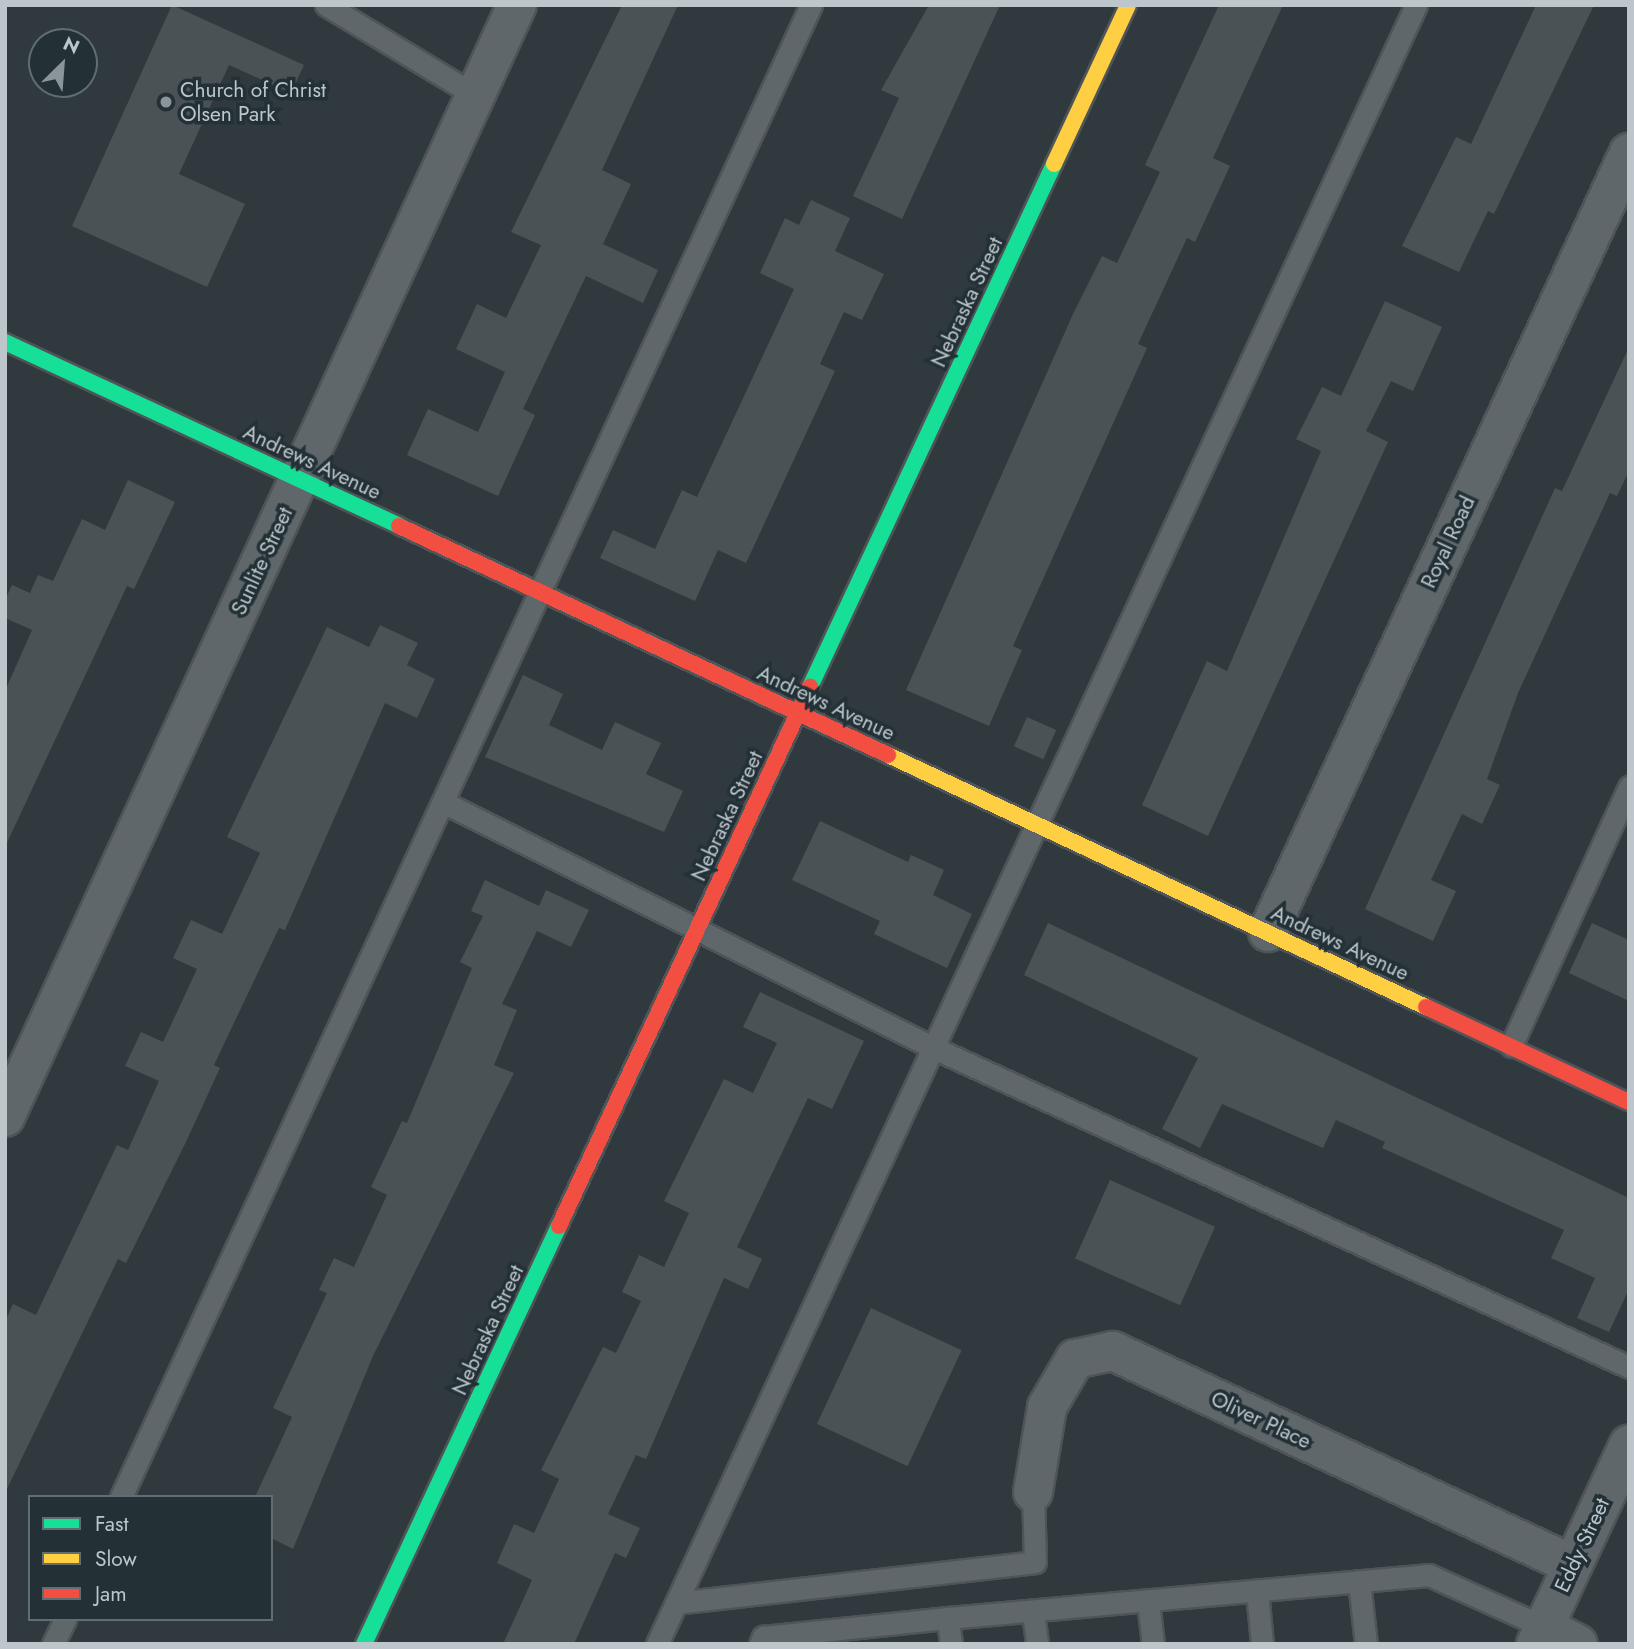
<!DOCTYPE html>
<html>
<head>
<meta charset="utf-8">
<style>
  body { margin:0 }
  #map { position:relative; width:1634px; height:1649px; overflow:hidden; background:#30393d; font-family:Jost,sans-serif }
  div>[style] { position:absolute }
  .building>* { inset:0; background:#4b5255; transform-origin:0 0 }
  .roads { filter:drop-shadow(2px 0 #4e5457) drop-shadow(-2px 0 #4e5457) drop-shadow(0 2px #4e5457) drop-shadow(0 -2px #4e5457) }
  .lane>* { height:21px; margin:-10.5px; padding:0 10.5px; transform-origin:10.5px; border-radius:10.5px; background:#60676a }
  .street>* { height:38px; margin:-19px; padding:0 19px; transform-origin:19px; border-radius:19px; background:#60676a }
  .fast>* { height:16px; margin:-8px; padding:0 8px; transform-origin:8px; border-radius:8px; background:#16e098 }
  .slow>* { height:16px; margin:-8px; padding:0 8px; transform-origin:8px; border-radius:8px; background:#ffcf43 }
  .jam>* { height:16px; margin:-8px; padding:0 8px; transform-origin:8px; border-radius:8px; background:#f24e42 }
  .dots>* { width:19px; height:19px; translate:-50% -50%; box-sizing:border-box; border:4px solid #233137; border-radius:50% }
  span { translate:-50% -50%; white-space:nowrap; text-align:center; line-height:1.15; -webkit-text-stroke:7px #233137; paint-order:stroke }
  .poi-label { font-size:21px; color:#bcc6cb }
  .left { translate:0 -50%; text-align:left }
  .street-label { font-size:21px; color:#bcc6cb }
  .frame { position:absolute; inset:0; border:7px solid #bcc6cb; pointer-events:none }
  .legend { position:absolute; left:28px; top:1495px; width:245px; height:126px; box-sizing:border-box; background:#233137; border:2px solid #606d72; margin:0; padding:9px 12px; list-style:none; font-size:21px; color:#bcc6cb }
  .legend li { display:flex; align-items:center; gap:14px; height:35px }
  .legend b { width:35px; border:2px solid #606d72 }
  .north { position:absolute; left:28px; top:28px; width:70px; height:70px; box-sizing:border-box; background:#233137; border:2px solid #606d72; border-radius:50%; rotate:25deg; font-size:19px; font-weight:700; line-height:28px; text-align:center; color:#bcc6cb }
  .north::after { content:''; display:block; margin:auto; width:24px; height:32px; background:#8b9599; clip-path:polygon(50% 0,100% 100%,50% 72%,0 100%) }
</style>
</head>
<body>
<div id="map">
  <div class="building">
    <div style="clip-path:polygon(172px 5px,304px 65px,291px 93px,229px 65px,179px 174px,245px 204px,207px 287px,72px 226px)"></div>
    <div style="clip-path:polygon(622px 5px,678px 5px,602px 170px,631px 184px,603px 244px,658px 270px,643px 303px,586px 276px,523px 409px,535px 415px,498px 496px,407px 455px,428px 409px,478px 432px,505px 372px,456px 349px,477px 304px,506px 318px,541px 245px,511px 232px)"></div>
    <div style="clip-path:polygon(929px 5px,1000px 5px,902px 219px,853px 196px,899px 98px,881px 90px)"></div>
    <div style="clip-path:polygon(1219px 5px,1283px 5px,1213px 158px,1230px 166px,1195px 242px,1187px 238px,1138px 344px,1147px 348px,1013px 646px,1022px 650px,989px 726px,906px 690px,1073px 314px,1102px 256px,1117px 263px,1160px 172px,1145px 165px)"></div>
    <div style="clip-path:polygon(1536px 5px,1594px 5px,1494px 214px,1488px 211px,1459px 272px,1402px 246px,1456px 137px,1471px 144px)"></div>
    <div style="clip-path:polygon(811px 200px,850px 218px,835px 251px,884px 274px,862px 320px,844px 312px,820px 364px,835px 371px,746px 563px,718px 550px,695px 601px,600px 558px,613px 530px,655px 549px,682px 490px,697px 497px,794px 289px,760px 273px,785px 218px,799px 225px)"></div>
    <div style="clip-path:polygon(1385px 301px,1442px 327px,1413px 391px,1391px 381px,1366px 431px,1388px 442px,1208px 836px,1142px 805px,1207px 661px,1227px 671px,1321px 451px,1296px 439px,1322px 387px,1341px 396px)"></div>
    <div style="clip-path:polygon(1629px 347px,1629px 471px,1617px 496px,1610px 493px,1518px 693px,1487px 779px,1500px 785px,1482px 824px,1462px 814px,1431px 880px,1456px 891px,1433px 941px,1365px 909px,1555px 488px,1562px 491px)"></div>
    <div style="clip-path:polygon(128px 480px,175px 502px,134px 589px,127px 586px,5px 847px,5px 691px,32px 630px,5px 618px,5px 600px,12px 585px,30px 593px,38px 575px,53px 581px,82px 519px,105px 530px)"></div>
    <div style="clip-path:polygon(380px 625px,418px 643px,407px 665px,435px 679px,417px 718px,385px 703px,285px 930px,279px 928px,214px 1065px,220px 1068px,185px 1144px,126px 1263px,118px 1259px,5px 1493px,5px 1322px,13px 1304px,36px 1315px,117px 1145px,128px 1150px,159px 1081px,125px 1066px,141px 1032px,163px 1042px,197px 969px,173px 958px,191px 920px,222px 934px,260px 853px,227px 837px,327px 627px,369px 647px)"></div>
    <div style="clip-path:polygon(523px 675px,563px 694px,549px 725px,602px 750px,615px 722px,661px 743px,646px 774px,683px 791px,664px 832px,485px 757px)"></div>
    <div style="left:1027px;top:717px;width:32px;height:32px;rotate:24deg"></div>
    <div style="clip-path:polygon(820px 821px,908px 862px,911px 855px,944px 870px,933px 895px,972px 914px,947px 968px,874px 934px,880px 921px,792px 880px)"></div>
    <div style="clip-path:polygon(485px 880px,539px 906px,546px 890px,589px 910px,571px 947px,537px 931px,502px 1004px,517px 1010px,494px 1065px,514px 1073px,373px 1356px,293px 1549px,271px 1538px,271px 1497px,255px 1497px,292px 1417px,273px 1408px,327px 1293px,319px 1290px,334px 1258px,354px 1267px,387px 1195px,371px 1187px,402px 1121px,407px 1123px,472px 968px,460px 962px,483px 916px,471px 911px)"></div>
    <div style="clip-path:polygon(1048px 923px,1629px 1198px,1629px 1289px,1609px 1332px,1577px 1318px,1595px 1278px,1551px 1258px,1564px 1230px,1382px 1148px,1385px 1142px,1336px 1120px,1323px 1148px,1222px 1104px,1200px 1148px,1162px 1129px,1198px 1058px,1024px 975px)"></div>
    <div style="clip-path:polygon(1592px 923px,1629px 940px,1629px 1001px,1569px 973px)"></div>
    <div style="clip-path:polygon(760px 992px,864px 1041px,832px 1109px,808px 1098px,737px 1247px,762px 1259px,748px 1289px,724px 1278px,646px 1459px,636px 1455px,608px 1514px,640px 1528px,626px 1558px,615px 1553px,574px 1644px,503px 1644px,532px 1580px,497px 1563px,514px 1524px,534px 1533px,559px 1479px,541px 1470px,603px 1347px,616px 1353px,641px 1301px,622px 1292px,639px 1255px,664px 1267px,689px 1213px,664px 1201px,724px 1079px,753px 1093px,777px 1043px,743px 1027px)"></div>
    <div style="left:1110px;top:1180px;width:115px;height:86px;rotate:24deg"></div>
    <div style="left:871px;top:1308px;width:100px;height:128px;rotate:25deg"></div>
  </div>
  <div class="roads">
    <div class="lane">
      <div style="left:326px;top:5px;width:175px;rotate:31.2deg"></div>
      <div style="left:443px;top:802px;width:551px;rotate:26.61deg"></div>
      <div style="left:936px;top:1049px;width:762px;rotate:24.65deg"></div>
      <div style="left:1511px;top:1046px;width:285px;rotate:-65.5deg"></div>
      <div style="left:121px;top:1497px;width:1644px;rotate:-65.18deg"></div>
      <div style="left:1359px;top:1581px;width:63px;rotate:83.7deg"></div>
      <div style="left:1257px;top:1591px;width:53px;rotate:84.6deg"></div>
      <div style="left:1148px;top:1601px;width:43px;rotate:83.4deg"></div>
      <div style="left:676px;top:1603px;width:361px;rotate:-6.5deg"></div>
      <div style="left:1035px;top:1562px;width:70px;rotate:-91.6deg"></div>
      <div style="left:1033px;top:1611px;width:33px;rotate:83deg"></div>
      <div style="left:53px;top:1644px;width:28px;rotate:-64deg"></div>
      <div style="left:657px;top:1644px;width:1806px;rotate:-65.15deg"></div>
      <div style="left:760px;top:1644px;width:8px;rotate:-67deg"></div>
      <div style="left:763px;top:1637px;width:186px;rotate:-5.9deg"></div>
      <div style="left:951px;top:1644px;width:26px;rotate:-97deg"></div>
      <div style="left:948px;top:1618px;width:483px;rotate:-5.1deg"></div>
      <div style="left:1429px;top:1575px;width:126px;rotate:24.3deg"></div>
    </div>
    <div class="street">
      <div style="left:1268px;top:932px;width:859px;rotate:-65.14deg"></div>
      <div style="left:5px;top:1117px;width:1224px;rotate:-65.28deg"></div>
      <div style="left:1033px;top:1492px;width:86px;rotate:-80.6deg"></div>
      <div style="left:1047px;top:1407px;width:56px;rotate:-59.7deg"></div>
      <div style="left:1075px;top:1359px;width:39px;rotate:-12deg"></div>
      <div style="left:1113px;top:1351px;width:507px;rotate:24.95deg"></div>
      <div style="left:1544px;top:1627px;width:38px;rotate:27deg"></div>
      <div style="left:1536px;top:1644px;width:220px;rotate:-65deg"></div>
    </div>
    <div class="fast">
      <div style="left:5px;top:342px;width:435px;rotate:25deg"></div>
      <div style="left:810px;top:687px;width:577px;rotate:-64.99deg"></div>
      <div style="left:364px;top:1644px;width:461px;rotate:-65deg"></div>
    </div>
    <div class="slow">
      <div style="left:1054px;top:164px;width:175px;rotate:-65deg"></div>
      <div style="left:888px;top:755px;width:594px;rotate:25.1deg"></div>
    </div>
    <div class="jam">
      <div style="left:399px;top:526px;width:540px;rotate:25.09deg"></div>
      <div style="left:1426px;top:1007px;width:224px;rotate:25.1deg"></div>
      <div style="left:559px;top:1226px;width:595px;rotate:-65.03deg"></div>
    </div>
  </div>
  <div class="dots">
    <div style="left:166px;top:102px;background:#8b9599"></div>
  </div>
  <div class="poi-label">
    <span class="left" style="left:180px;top:102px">Church of Christ<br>Olsen Park</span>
  </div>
  <div class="street-label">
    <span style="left:967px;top:302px;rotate:-65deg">Nebraska Street</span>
    <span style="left:312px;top:462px;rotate:25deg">Andrews Avenue</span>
    <span style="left:1448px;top:542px;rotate:-65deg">Royal Road</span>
    <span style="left:262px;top:561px;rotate:-65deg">Sunlite Street</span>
    <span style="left:826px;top:703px;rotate:25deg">Andrews Avenue</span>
    <span style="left:727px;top:816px;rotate:-65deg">Nebraska Street</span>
    <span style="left:1340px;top:943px;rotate:25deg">Andrews Avenue</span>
    <span style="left:488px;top:1330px;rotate:-65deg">Nebraska Street</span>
    <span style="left:1261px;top:1420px;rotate:25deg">Oliver Place</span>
    <span style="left:1582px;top:1545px;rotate:-65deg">Eddy Street</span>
  </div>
  <div class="frame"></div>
  <ul class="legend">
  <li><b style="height:9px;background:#16e098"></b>Fast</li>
  <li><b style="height:9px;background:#ffcf43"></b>Slow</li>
  <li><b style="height:9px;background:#f24e42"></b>Jam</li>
  </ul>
  <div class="north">N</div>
</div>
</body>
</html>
